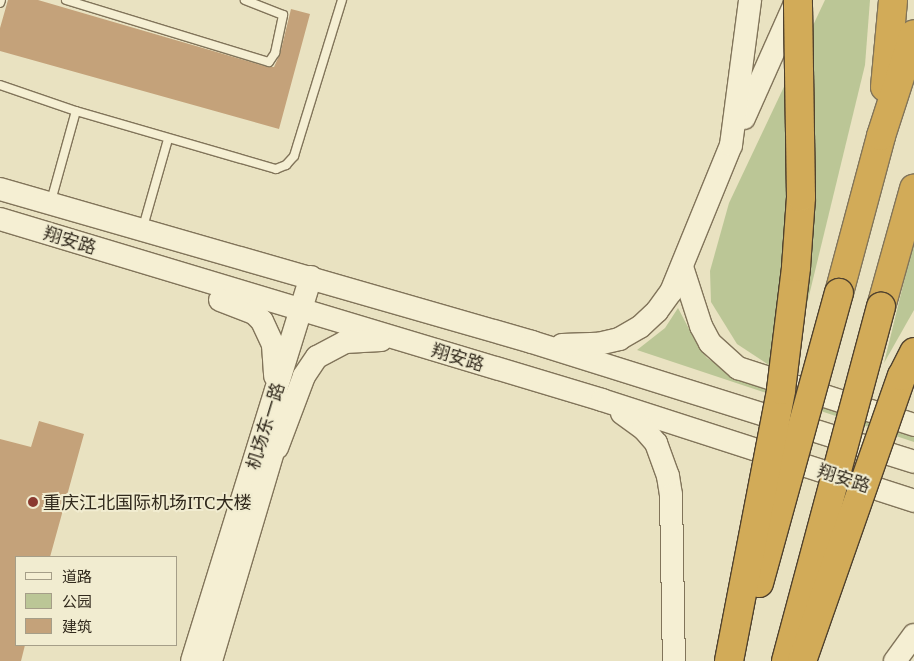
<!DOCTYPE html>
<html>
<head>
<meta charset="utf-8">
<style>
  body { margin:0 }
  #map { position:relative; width:914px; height:661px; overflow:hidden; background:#e9e2c1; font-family:"PT Serif","Noto Sans SC",serif }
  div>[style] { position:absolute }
  .green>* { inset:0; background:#bbc696 }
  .building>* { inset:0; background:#c4a27a }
  .roads { filter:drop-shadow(1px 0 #81745a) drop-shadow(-1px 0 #81745a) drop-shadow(0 1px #81745a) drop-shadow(0 -1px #81745a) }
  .lane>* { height:8px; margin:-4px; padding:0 4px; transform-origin:4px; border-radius:4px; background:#f5efd3 }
  .secondary>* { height:22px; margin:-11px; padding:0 11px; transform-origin:11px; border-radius:11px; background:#f5efd3 }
  .highway>* { height:28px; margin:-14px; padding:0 14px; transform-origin:14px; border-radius:14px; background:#d2ab58 }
  .bridges { filter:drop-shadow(1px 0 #4f412e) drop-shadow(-1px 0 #4f412e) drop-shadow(0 1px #4f412e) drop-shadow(0 -1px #4f412e) }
  .highway-bridge>* { height:28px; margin:-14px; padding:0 14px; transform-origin:14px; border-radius:14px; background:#d2ab58 }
  .dots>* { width:14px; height:14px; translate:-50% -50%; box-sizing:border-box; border:2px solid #f1ecd0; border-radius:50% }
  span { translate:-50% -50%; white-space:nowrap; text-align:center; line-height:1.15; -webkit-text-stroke:4px #f1ecd0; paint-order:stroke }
  .street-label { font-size:18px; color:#322a1d }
  .poi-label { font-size:18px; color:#322a1d }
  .left { translate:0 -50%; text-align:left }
  .legend { position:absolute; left:15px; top:556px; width:162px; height:90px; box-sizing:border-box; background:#f1ecd0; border:1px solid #a59e88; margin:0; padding:6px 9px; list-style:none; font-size:15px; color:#322a1d }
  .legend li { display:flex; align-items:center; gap:10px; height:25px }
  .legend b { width:25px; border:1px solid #a59e88 }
</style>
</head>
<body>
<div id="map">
  <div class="green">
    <div style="clip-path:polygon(825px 0,870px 0,865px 65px,790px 374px,775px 369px,737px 344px,711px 302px,710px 271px,729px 203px)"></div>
    <div style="clip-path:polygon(914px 242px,914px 310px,884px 363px,910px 257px)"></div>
    <div style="clip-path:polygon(678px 308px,698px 346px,707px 358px,724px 369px,914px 436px,914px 442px,637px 350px,665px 328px)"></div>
  </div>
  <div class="building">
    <div style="clip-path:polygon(8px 0,38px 0,268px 67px,274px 67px,280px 54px,291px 9px,310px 14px,279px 129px,0 51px,0 28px)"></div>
    <div style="clip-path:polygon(39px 421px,84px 434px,50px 557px,16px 557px,16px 645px,25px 645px,21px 661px,0 661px,0 439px,31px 447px)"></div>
  </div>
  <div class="roads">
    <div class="lane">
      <div style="left:66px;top:0;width:212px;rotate:17deg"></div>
      <div style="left:269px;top:62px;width:11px;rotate:-56deg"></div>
      <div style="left:275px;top:53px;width:39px;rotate:-78deg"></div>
      <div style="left:283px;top:15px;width:41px;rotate:-158.5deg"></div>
      <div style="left:0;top:3px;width:3px;rotate:-72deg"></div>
      <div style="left:0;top:85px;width:80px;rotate:18.9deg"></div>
      <div style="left:76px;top:111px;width:208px;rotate:16.2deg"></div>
      <div style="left:276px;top:169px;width:11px;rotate:-22deg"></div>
      <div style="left:286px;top:165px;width:12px;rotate:-48deg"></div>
      <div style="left:294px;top:156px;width:163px;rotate:-72.9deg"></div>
      <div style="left:51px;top:201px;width:93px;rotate:-74.5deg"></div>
      <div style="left:143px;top:227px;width:91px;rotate:-74.1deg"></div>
    </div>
    <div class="secondary">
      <div style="left:744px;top:118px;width:128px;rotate:-66deg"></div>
      <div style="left:0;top:189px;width:554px;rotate:16.04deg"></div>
      <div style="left:532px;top:342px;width:400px;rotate:17.4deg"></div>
      <div style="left:0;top:219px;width:629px;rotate:16.73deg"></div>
      <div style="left:602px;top:400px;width:328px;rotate:17.9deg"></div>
      <div style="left:682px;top:267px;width:62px;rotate:72.1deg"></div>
      <div style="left:701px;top:326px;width:19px;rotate:62deg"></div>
      <div style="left:710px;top:343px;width:38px;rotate:42deg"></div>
      <div style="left:738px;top:368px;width:185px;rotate:17.9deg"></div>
      <div style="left:220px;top:300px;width:36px;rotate:21deg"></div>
      <div style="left:254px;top:313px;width:11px;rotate:45deg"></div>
      <div style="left:262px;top:321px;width:26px;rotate:65deg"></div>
      <div style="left:273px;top:345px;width:31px;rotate:86deg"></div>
      <div style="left:562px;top:345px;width:36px;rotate:-2deg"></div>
      <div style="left:598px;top:344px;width:22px;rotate:-13deg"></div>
      <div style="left:619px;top:339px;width:24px;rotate:-30deg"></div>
      <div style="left:640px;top:327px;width:23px;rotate:-43deg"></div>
      <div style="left:657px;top:311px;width:24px;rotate:-54deg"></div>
      <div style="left:671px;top:292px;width:159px;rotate:-67.8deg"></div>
      <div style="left:731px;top:145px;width:146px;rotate:-82.5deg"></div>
      <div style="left:622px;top:413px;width:26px;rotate:36deg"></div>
      <div style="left:643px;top:428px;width:20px;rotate:49deg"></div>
      <div style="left:656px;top:443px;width:35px;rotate:70deg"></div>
      <div style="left:668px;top:476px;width:19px;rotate:81deg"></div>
      <div style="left:671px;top:495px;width:166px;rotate:89deg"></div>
      <div style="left:277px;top:448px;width:77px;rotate:-69.4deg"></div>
      <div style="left:304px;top:376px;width:23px;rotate:-56deg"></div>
      <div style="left:317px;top:357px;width:32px;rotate:-28deg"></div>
      <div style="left:345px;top:342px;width:36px;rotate:-3deg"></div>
      <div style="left:192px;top:661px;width:402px;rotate:-72.8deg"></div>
      <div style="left:211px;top:661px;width:239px;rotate:-73.5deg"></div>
      <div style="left:895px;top:661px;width:32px;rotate:-54deg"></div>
    </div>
    <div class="highway">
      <div style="left:885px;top:87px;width:87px;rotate:-84.7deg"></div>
      <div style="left:839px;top:293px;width:163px;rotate:-75deg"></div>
      <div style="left:881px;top:136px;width:107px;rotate:-72.1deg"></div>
      <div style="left:881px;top:307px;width:123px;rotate:-74.4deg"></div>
    </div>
  </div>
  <div class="bridges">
    <div class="highway-bridge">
      <div style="left:759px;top:583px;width:301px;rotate:-74.6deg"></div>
      <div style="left:729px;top:661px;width:276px;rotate:-79.1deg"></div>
      <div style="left:781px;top:390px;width:124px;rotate:-83deg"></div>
      <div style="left:796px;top:267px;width:70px;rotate:-85.9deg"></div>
      <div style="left:801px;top:197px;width:197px;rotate:-90.9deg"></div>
      <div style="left:786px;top:661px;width:367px;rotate:-75deg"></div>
      <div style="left:802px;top:661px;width:302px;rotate:-70.7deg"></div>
      <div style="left:902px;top:376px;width:27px;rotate:-63deg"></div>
    </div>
  </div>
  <div class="dots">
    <div style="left:33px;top:502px;background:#8a3a30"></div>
  </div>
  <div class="street-label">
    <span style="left:70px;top:240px;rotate:17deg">翔安路</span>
    <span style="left:458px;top:357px;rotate:17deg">翔安路</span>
    <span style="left:265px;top:426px;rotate:-73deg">机场东一路</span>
    <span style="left:844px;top:478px;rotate:18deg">翔安路</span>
  </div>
  <div class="poi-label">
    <span class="left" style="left:43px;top:502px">重庆江北国际机场ITC大楼</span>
  </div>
  <ul class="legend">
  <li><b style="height:6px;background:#f5efd3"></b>道路</li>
  <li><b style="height:14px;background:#bbc696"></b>公园</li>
  <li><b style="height:14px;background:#c4a27a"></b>建筑</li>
  </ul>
</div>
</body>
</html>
